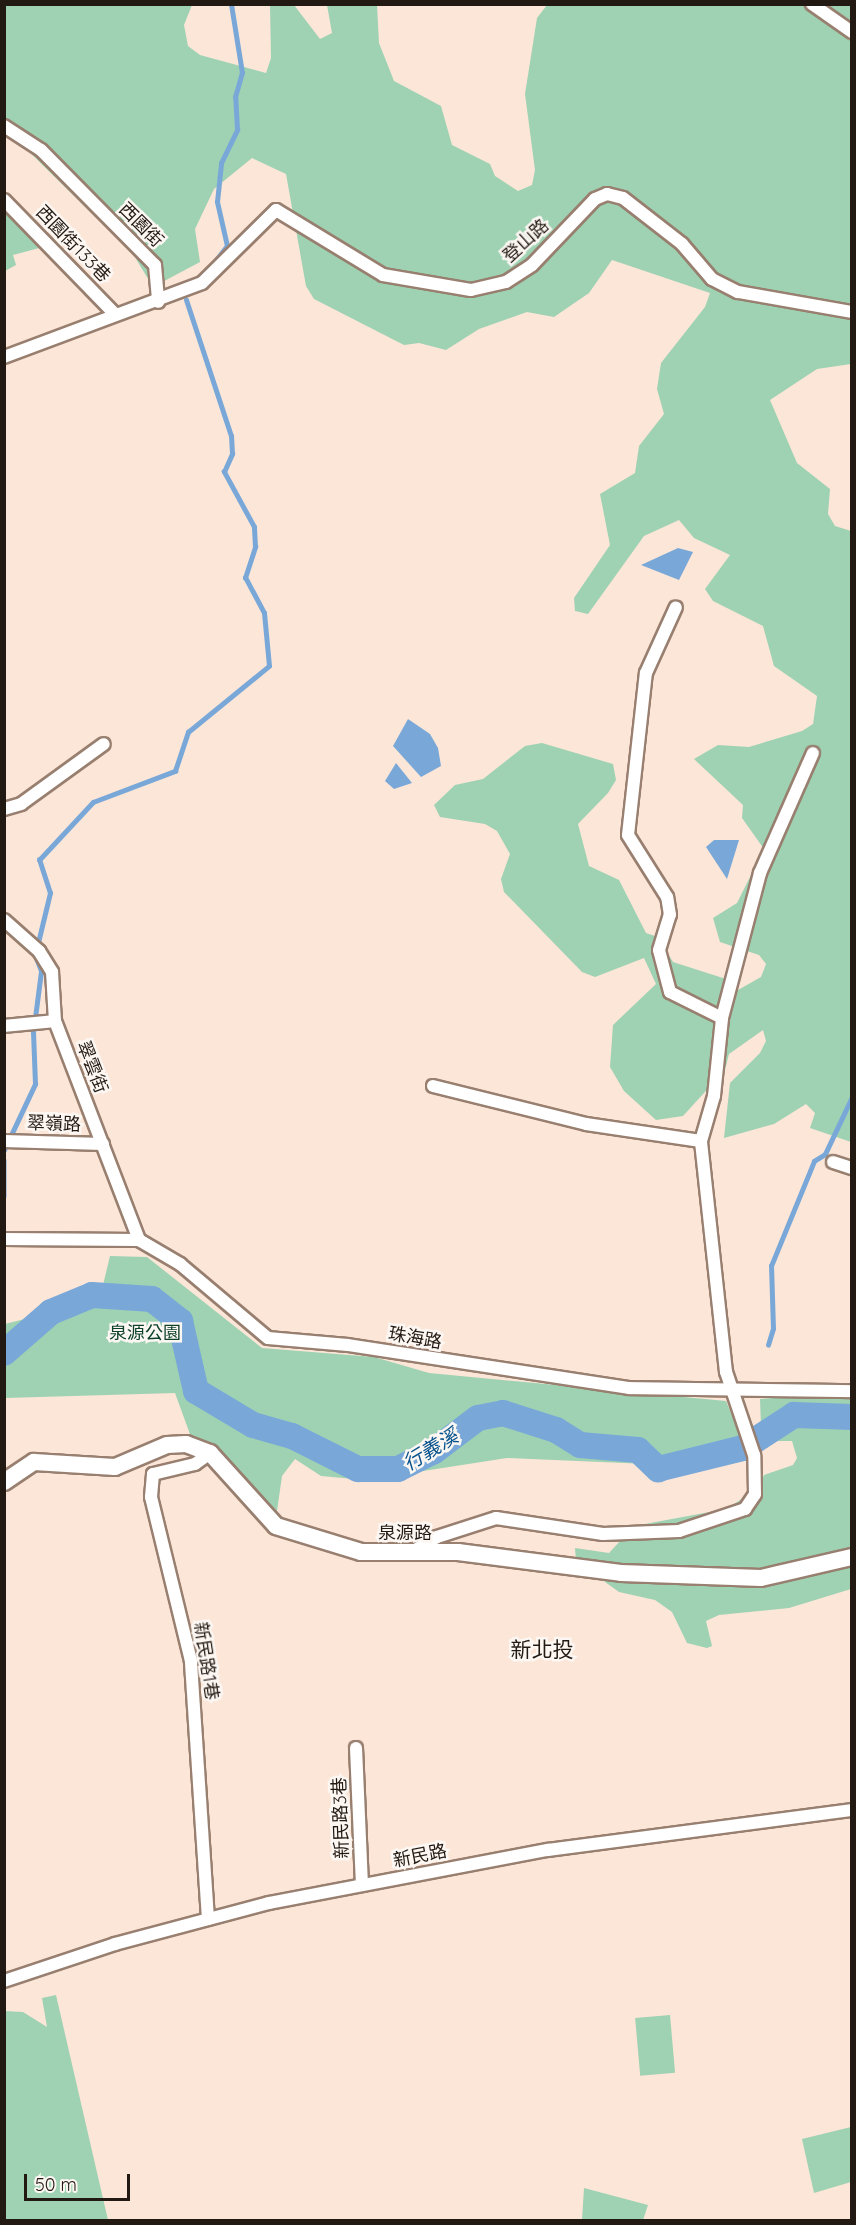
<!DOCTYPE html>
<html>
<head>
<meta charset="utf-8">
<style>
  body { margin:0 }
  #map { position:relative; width:856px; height:2225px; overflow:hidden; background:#fce6d8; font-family:Quicksand,"Noto Sans TC",sans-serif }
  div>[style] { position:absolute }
  .green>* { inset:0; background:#9ed2b3; transform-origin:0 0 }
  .water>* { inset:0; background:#79a8d8 }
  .stream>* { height:4.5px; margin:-2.25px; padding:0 2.25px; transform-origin:2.25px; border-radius:2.25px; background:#79a8d8 }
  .river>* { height:26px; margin:-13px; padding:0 13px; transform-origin:13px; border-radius:13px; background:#79a8d8 }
  .roads { filter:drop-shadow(2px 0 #987f6f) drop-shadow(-2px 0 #987f6f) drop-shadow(0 2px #987f6f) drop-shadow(0 -2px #987f6f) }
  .street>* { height:12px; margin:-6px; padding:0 6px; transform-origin:6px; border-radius:6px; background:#fff }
  .secondary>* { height:16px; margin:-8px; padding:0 8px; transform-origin:8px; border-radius:8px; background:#fff }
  span { translate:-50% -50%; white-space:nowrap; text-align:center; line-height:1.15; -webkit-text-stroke:5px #fcf7f3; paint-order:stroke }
  .street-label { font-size:18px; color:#231913 }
  .park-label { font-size:18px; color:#0d422a }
  .water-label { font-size:20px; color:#06528c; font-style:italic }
  .quarter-label { font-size:21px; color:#231913 }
  .frame { position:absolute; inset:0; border:6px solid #231913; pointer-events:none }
  .scale { position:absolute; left:24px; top:2174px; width:106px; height:27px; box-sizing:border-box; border:3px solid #231913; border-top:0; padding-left:8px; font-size:18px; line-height:21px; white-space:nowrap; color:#231913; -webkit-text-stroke:4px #fcf7f3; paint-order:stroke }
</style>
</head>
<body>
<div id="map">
  <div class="green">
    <div style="clip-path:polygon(4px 5px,192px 5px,184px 25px,188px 46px,200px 55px,266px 73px,271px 58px,270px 5px,294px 5px,320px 39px,332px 33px,327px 5px,377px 5px,379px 43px,394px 81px,441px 106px,452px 145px,490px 164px,495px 176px,518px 191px,532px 185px,535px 170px,525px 94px,537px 18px,547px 5px,851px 5px,851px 364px,817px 369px,770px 400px,797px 463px,830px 489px,828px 514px,835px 526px,851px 531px,851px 1142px,810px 1128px,815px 1113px,806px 1104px,774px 1124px,724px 1138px,730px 1083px,760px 1053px,766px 1041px,763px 1030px,729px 1054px,725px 1070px,683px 1116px,656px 1120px,624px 1091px,610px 1067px,613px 1025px,656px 984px,644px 958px,595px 977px,582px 972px,504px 892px,501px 879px,510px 854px,497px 831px,485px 824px,440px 817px,434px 805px,455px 785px,483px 779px,525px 746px,542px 743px,613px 764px,616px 780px,608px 793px,578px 824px,589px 866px,619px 880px,646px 933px,658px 937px,673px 962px,726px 979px,738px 990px,761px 977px,766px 964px,759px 955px,720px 942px,713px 918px,737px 903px,764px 849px,742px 818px,743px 805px,694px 759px,718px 745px,749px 747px,802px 731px,813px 724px,817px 696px,774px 666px,763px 626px,713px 601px,705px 589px,730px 555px,694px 538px,679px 520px,644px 536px,588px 614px,575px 611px,574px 598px,610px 545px,600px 494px,635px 473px,639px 446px,664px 414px,657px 389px,661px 363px,705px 307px,710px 293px,612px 260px,589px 293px,554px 317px,527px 312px,479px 329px,446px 350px,419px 343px,404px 345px,314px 299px,306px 286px,286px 174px,252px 158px,214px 189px,195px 229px,200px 262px,153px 287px,133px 254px,5px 128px)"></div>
    <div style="clip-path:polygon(4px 191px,58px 243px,13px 255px,16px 265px,5px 271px)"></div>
    <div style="clip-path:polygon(110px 1256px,147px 1257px,262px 1348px,374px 1357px,429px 1373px,726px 1401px,748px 1454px,674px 1473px,647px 1464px,507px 1458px,365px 1480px,321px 1476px,295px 1459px,282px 1476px,277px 1511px,210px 1442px,191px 1437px,175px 1393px,5px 1398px,5px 1324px,60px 1310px,103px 1285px)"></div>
    <div style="clip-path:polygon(851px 1393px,851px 1589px,789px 1608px,719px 1615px,706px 1621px,712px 1646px,707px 1648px,687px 1643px,672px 1612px,655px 1600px,619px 1592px,576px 1561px,575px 1548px,609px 1553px,634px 1526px,726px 1509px,759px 1488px,764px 1475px,793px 1465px,797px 1458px,792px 1441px,769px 1441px,761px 1428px,760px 1399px)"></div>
    <div style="clip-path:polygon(56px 1995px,108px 2220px,5px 2220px,5px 2011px,23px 2012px,47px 2027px,42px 1998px)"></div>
    <div style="left:670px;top:2015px;width:58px;height:35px;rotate:85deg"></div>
    <div style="clip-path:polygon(851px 2127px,851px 2182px,814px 2193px,802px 2139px)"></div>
    <div style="clip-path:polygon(584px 2188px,648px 2205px,643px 2220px,582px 2220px)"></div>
  </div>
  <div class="water">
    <div style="clip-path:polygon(678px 548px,693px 552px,679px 580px,641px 565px)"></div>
    <div style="clip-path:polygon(408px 719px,430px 734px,438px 748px,441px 766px,421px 777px,393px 746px)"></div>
    <div style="clip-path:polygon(396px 763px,412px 783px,394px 789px,385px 781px)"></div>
    <div style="clip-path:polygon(714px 840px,739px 840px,727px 879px,706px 847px)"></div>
  </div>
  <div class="stream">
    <div style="left:212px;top:265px;width:24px;rotate:-52deg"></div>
    <div style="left:227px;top:246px;width:45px;rotate:-102.8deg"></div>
    <div style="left:217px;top:202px;width:39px;rotate:-84deg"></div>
    <div style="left:221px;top:163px;width:37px;rotate:-64deg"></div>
    <div style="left:237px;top:130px;width:33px;rotate:-93deg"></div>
    <div style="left:235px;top:97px;width:25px;rotate:-74deg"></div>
    <div style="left:242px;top:73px;width:70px;rotate:-99.1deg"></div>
    <div style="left:4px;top:1150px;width:73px;rotate:-64.8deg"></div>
    <div style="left:35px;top:1084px;width:51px;rotate:-92.2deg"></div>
    <div style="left:33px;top:1033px;width:63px;rotate:-82.6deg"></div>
    <div style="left:41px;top:971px;width:17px;rotate:-111deg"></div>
    <div style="left:35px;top:955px;width:64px;rotate:-76.4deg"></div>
    <div style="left:50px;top:893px;width:35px;rotate:-108deg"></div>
    <div style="left:39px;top:860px;width:79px;rotate:-47deg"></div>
    <div style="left:93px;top:802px;width:88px;rotate:-20.7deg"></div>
    <div style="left:175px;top:771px;width:41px;rotate:-71.6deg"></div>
    <div style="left:188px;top:732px;width:104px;rotate:-39.2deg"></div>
    <div style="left:269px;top:666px;width:53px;rotate:-95.4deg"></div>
    <div style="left:264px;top:613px;width:40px;rotate:-118deg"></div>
    <div style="left:245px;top:578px;width:33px;rotate:-72deg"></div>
    <div style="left:255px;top:547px;width:20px;rotate:-93deg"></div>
    <div style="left:254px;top:527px;width:63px;rotate:-118.6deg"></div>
    <div style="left:224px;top:472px;width:20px;rotate:-66deg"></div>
    <div style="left:232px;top:454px;width:18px;rotate:-93deg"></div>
    <div style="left:231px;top:436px;width:143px;rotate:-108.3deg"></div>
    <div style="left:4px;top:1160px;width:36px;rotate:90deg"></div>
    <div style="left:768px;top:1345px;width:17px;rotate:-73deg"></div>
    <div style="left:773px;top:1329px;width:63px;rotate:-91.8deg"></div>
    <div style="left:771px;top:1266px;width:113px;rotate:-67.7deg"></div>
    <div style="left:814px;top:1161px;width:13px;rotate:-32deg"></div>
    <div style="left:825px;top:1154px;width:63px;rotate:-64.7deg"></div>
    <div style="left:742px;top:1439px;width:9px;rotate:84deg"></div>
  </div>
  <div class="river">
    <div style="left:4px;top:1353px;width:62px;rotate:-41.1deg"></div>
    <div style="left:51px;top:1312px;width:44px;rotate:-22.5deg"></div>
    <div style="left:92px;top:1295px;width:60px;rotate:3.8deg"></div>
    <div style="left:152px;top:1299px;width:36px;rotate:38deg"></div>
    <div style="left:180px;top:1321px;width:72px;rotate:77.1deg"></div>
    <div style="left:196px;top:1391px;width:66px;rotate:30.8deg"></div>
    <div style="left:253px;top:1425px;width:41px;rotate:15.8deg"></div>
    <div style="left:292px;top:1436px;width:74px;rotate:26.6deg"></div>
    <div style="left:358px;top:1469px;width:40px"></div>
    <div style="left:398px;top:1469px;width:40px;rotate:-26.6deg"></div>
    <div style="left:434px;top:1451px;width:55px;rotate:-36.9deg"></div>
    <div style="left:478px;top:1418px;width:25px;rotate:-11deg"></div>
    <div style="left:503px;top:1413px;width:56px;rotate:17.8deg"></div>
    <div style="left:556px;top:1430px;width:28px;rotate:32deg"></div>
    <div style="left:580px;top:1445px;width:58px;rotate:4.9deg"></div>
    <div style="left:638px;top:1450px;width:28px;rotate:44deg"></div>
    <div style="left:658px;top:1469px;width:88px;rotate:-13.9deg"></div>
    <div style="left:743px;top:1448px;width:61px;rotate:-32.9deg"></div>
    <div style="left:794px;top:1415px;width:58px;rotate:2deg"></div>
  </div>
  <div class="roads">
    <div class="street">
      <div style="left:812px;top:4px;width:49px;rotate:35deg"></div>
      <div style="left:4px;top:126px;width:44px;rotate:33deg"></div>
      <div style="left:41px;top:150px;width:162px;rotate:45.3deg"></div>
      <div style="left:155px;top:265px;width:37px;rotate:85deg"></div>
      <div style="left:4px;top:200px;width:159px;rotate:45.8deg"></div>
      <div style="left:4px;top:357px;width:211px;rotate:-20.5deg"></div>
      <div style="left:202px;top:283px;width:104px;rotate:-44.6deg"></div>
      <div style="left:276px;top:210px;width:125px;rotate:31.3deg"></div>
      <div style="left:383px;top:275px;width:89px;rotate:9.7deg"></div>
      <div style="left:471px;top:290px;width:36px;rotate:-13deg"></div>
      <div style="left:506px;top:282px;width:31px;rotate:-33deg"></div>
      <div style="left:532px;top:265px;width:91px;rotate:-46.3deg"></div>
      <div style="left:595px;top:199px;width:13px;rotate:-23deg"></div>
      <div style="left:607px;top:194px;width:16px;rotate:14deg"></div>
      <div style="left:623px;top:198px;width:75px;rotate:37.9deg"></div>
      <div style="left:682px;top:244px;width:46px;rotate:49.4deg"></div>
      <div style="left:712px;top:279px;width:29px;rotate:27deg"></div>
      <div style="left:738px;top:292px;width:116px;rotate:10deg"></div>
      <div style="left:4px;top:809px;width:18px;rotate:-16deg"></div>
      <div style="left:21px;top:804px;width:102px;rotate:-35.9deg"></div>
      <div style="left:4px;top:920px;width:47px;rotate:41.5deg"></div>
      <div style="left:39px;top:951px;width:25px;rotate:58deg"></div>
      <div style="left:52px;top:972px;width:49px;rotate:86.5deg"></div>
      <div style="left:55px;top:1021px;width:235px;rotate:69deg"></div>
      <div style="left:722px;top:1018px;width:150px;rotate:-75.3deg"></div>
      <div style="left:760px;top:873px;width:131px;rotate:-66.2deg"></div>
      <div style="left:4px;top:1026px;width:51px;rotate:-5.6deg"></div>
      <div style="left:433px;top:1086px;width:158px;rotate:13.9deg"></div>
      <div style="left:586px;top:1124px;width:116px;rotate:8.4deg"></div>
      <div style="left:4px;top:1141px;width:99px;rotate:1.7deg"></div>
      <div style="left:833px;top:1162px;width:20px;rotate:18deg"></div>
      <div style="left:4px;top:1239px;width:135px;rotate:0.4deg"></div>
      <div style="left:139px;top:1240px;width:48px;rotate:30.3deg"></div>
      <div style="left:180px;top:1264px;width:115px;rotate:40.1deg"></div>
      <div style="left:268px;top:1338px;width:80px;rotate:5deg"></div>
      <div style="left:348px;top:1345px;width:284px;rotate:8.7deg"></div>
      <div style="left:629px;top:1388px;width:223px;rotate:0.8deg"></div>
      <div style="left:412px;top:1552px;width:29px;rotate:-31deg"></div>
      <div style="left:437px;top:1537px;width:62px;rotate:-17.9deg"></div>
      <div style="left:496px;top:1518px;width:108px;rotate:8.5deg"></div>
      <div style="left:603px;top:1534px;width:76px;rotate:-2.3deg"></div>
      <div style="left:679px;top:1531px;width:70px;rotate:-18.4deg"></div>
      <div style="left:745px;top:1509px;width:18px;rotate:-56deg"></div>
      <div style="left:755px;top:1494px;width:39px;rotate:-91deg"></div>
      <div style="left:754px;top:1455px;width:88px;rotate:-108.6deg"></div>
      <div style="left:726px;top:1372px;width:232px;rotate:-96.2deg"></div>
      <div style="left:701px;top:1141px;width:47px;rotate:-73.9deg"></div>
      <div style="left:714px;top:1096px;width:78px;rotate:-84.1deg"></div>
      <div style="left:722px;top:1018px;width:58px;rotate:-153.4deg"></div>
      <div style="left:670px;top:992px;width:43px;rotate:-104.7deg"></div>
      <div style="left:659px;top:950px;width:37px;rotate:-73deg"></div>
      <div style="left:670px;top:915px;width:18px;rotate:-99deg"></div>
      <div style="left:667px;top:897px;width:73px;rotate:-122.2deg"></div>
      <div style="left:628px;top:835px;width:163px;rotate:-83.7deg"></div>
      <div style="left:646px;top:673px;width:72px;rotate:-65.6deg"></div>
      <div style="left:356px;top:1748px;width:137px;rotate:87.5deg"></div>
      <div style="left:208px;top:1919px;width:259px;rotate:-93.8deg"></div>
      <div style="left:191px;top:1661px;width:169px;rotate:-103.7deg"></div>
      <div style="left:151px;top:1497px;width:23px;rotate:-85deg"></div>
      <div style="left:153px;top:1474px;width:43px;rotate:-13.4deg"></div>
      <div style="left:195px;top:1464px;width:19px;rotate:-36deg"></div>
      <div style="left:4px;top:1981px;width:117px;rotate:-18.4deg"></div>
      <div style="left:115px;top:1944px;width:159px;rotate:-14.9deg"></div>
      <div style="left:269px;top:1903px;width:284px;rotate:-10.8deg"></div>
      <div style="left:548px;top:1850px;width:307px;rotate:-7.5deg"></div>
    </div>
    <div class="secondary">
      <div style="left:4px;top:1482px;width:36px;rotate:-34deg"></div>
      <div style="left:34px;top:1462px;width:81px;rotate:3.5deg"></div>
      <div style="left:115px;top:1467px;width:56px;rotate:-22.9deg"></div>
      <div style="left:167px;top:1445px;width:19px;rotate:-3deg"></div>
      <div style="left:186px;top:1444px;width:26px;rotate:21deg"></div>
      <div style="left:210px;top:1453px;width:98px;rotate:47.9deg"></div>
      <div style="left:276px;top:1526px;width:89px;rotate:17deg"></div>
      <div style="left:361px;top:1552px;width:97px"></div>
      <div style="left:458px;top:1552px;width:164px;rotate:7.3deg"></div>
      <div style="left:621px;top:1573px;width:140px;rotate:2deg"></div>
      <div style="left:761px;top:1578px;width:93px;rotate:-13deg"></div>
    </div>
  </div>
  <div class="street-label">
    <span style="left:141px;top:225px;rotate:45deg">西園街</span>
    <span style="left:526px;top:241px;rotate:-42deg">登山路</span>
    <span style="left:73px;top:244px;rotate:46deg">西園街133巷</span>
    <span style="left:92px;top:1067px;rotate:69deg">翠雲街</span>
    <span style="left:54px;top:1124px;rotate:2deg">翠嶺路</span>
    <span style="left:415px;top:1338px;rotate:10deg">珠海路</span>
    <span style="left:405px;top:1533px">泉源路</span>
    <span style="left:206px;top:1661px;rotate:81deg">新民路1巷</span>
    <span style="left:341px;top:1818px;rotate:-92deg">新民路3巷</span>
    <span style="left:420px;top:1856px;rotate:-11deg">新民路</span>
  </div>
  <div class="park-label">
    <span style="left:145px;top:1333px">泉源公園</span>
  </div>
  <div class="water-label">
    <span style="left:430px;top:1449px;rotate:-31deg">行義溪</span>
  </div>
  <div class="quarter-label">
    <span style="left:542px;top:1649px">新北投</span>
  </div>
  <div class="frame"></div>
  <div class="scale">50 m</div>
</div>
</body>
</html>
